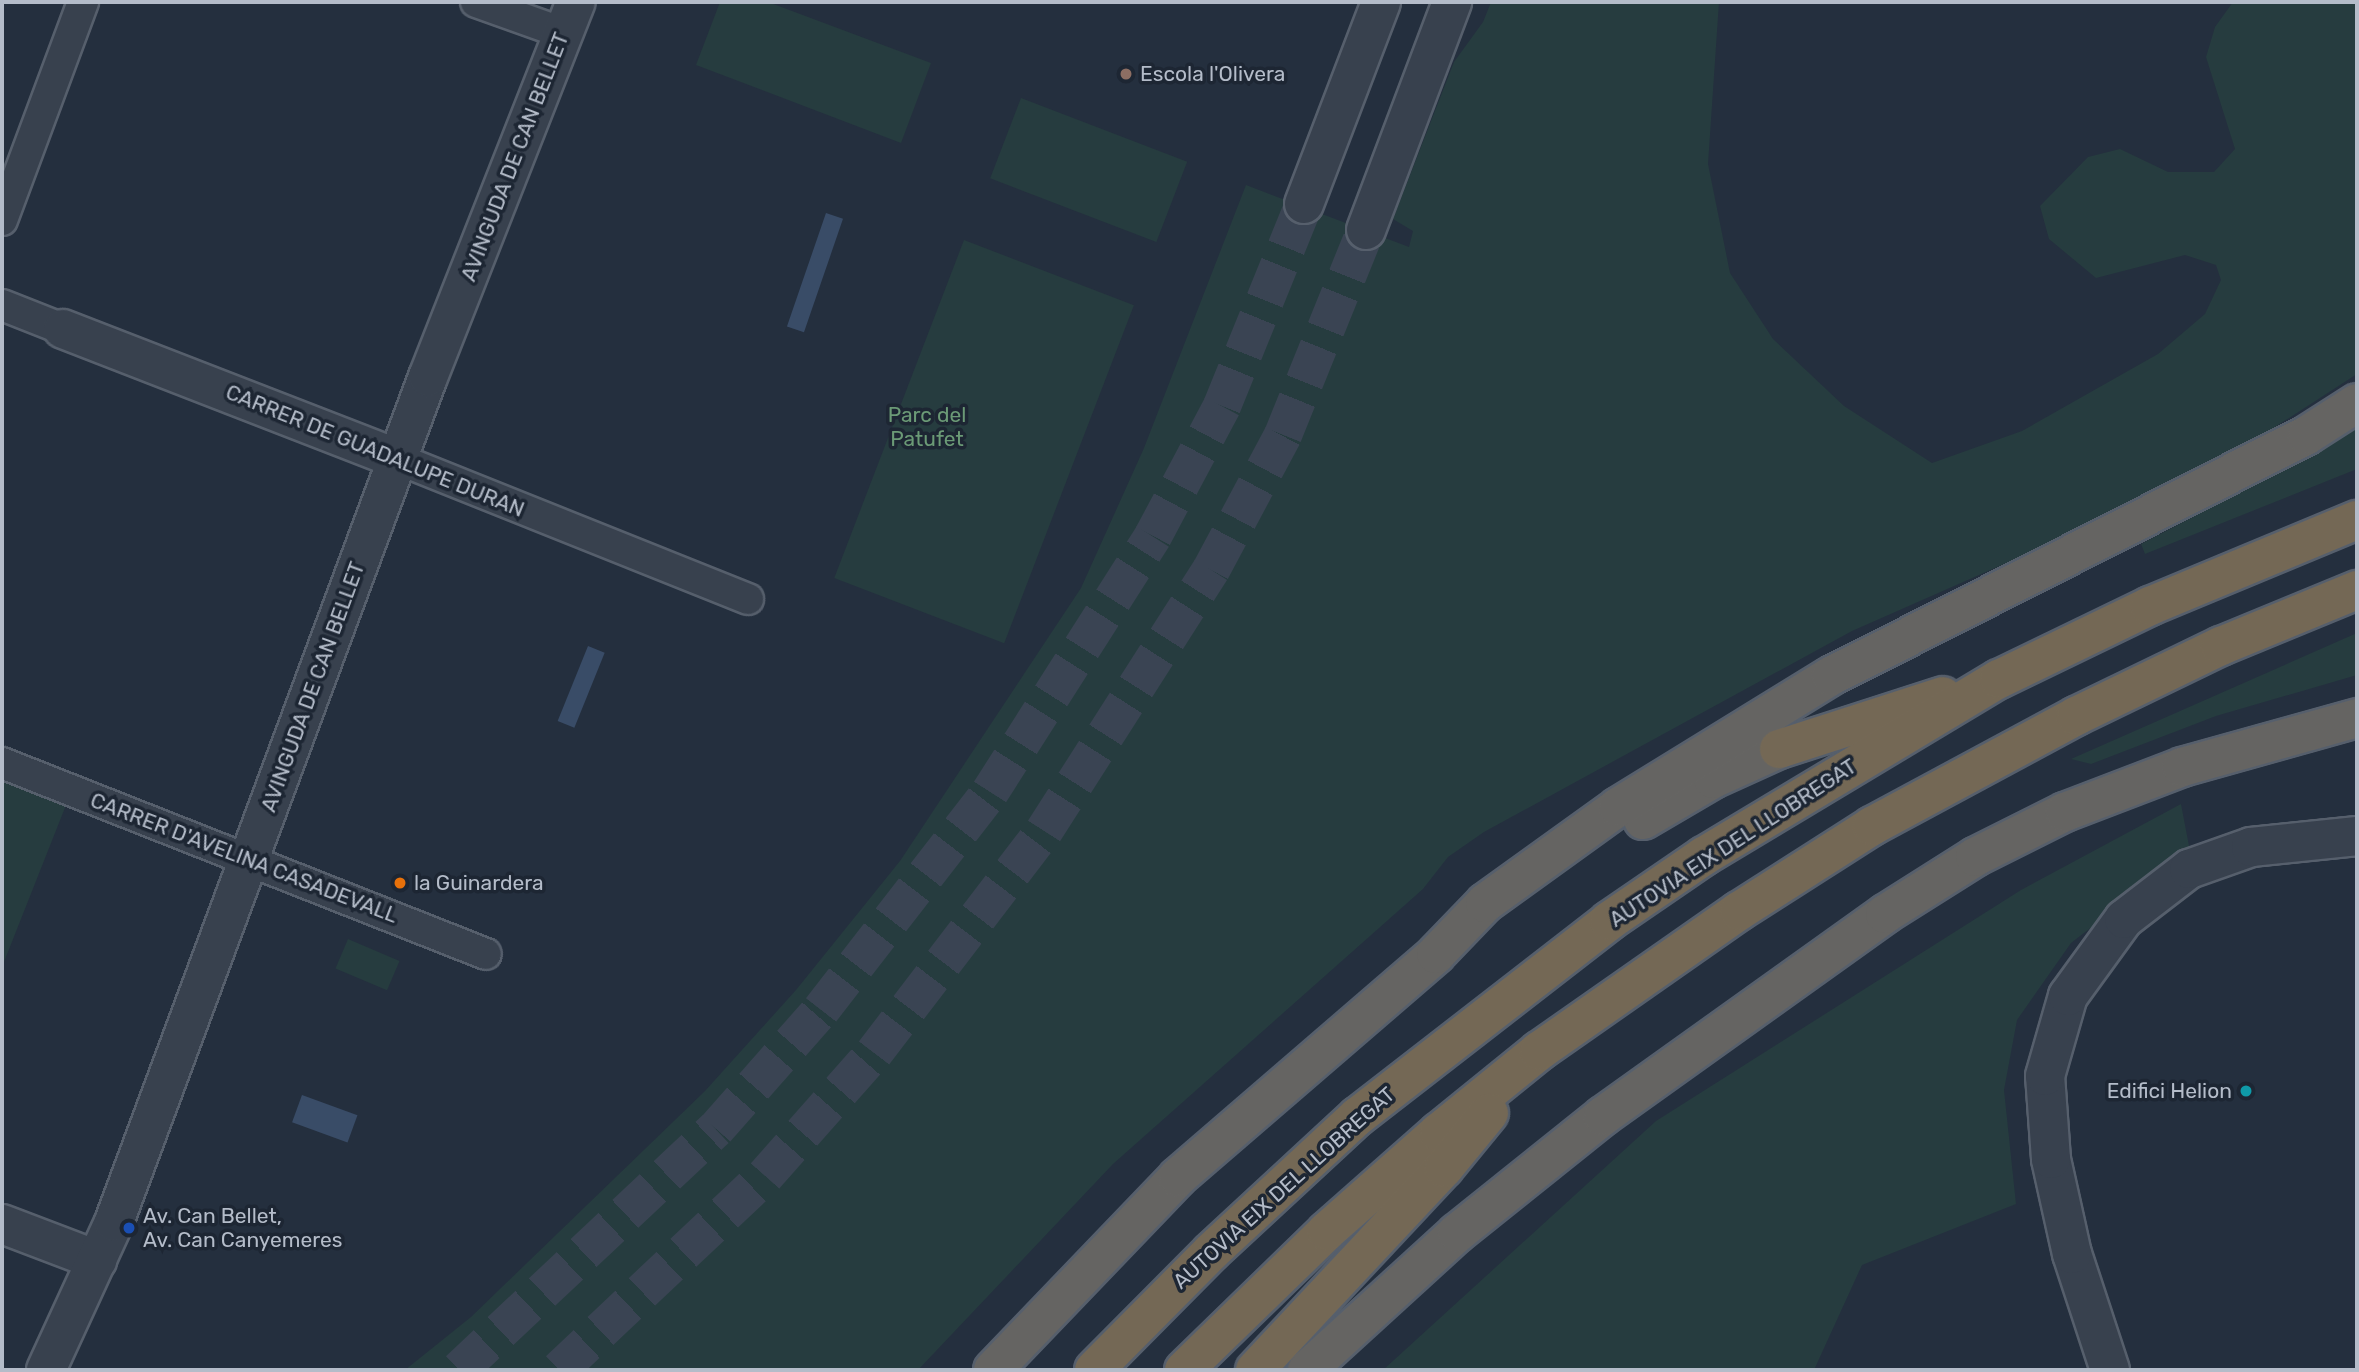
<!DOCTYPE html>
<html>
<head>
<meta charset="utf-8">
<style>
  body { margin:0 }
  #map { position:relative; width:2359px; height:1372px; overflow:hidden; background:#242f3e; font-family:Rubik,sans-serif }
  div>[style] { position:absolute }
  .green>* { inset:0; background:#263c3f; transform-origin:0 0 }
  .water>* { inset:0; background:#394c67; transform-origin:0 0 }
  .tertiary-tunnel>* { height:38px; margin-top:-19px; transform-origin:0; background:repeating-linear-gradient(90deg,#3a4453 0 38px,transparent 0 57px) }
  .roads { filter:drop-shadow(2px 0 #565f6c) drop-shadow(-2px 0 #565f6c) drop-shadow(0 2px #565f6c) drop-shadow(0 -2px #565f6c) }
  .pedestrian>* { height:30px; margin:-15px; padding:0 15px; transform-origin:15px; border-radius:15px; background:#38414e }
  .minor>* { height:38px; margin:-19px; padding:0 19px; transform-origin:19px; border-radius:19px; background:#38414e }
  .tertiary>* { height:38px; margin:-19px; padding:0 19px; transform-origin:19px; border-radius:19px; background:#38414e }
  .trunk>* { height:38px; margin:-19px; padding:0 19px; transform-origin:19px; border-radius:19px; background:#656462 }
  .motorway>* { height:38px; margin:-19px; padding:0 19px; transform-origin:19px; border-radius:19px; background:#746855 }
  .dots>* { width:19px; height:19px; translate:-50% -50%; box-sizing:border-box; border:4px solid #1d2633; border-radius:50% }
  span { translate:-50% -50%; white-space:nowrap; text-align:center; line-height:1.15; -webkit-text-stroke:7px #1d2633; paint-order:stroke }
  .poi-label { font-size:21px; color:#b4bcc9 }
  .left { translate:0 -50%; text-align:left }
  .right { translate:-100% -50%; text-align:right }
  .street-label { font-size:21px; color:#b4bcc9 }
  .park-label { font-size:21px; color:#6b9a76 }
  .frame { position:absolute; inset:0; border:4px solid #b4bcc9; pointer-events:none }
</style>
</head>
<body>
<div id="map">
  <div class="green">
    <div style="clip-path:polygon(720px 2px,768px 2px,931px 63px,901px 143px,696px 65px)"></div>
    <div style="clip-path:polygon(1491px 2px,1719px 2px,1708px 164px,1730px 273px,1773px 339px,1844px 406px,1932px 463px,2022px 431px,2158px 354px,2205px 314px,2221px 280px,2216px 265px,2185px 255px,2096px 278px,2049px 239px,2040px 206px,2088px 157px,2120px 149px,2168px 172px,2214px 172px,2235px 149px,2206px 57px,2215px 27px,2233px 2px,2357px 2px,2357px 374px,2190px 482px,1852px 631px,1484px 832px,1448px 857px,1423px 889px,1113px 1164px,918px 1370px,405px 1370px,471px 1317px,705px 1091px,796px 990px,900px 861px,1081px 588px,1144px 448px,1246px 185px,1409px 247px,1413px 231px,1393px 219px,1454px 62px,1483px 22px)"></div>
    <div style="left:1021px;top:98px;width:178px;height:86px;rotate:21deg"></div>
    <div style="left:964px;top:240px;width:182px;height:362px;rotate:21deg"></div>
    <div style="clip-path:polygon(2357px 425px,2357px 469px,2145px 554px,2141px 544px,2293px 465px)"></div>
    <div style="clip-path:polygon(2357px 633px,2357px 675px,2216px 716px,2091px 764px,2071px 759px)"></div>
    <div style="clip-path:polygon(2px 763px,72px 790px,2px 967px)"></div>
    <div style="clip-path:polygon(2181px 804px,2190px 851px,2071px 943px,2017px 1020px,2004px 1090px,2016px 1204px,1862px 1265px,1814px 1370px,1383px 1370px,1656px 1121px,2021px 890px)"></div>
    <div style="left:348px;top:939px;width:56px;height:32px;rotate:23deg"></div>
  </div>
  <div class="water">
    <div style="left:826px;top:213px;width:18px;height:120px;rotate:19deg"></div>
    <div style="left:588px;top:646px;width:18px;height:81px;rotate:22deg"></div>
    <div style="left:302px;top:1095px;width:59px;height:29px;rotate:20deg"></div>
  </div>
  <div class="tertiary-tunnel">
    <div style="left:459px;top:1370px;width:352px;rotate:-43.2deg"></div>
    <div style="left:716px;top:1129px;width:159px;rotate:-48.6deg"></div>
    <div style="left:821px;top:1010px;width:276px;rotate:-52.2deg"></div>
    <div style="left:990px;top:792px;width:303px;rotate:-57.5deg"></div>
    <div style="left:1153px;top:536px;width:147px;rotate:-62deg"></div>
    <div style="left:1222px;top:406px;width:218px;rotate:-67.9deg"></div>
    <div style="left:559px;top:1370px;width:283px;rotate:-43.3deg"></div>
    <div style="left:765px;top:1176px;width:164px;rotate:-48.5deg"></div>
    <div style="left:874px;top:1053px;width:280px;rotate:-52.6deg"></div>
    <div style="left:1044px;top:831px;width:310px;rotate:-57.4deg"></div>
    <div style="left:1211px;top:570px;width:153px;rotate:-61.9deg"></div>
    <div style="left:1283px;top:435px;width:221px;rotate:-68deg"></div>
  </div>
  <div class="roads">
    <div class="pedestrian">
      <div style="left:476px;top:2px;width:92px;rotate:19.6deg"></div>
      <div style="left:2px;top:220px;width:233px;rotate:-69.6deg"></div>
      <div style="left:2px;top:305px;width:66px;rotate:21.5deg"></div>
      <div style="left:398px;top:459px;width:377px;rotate:21.8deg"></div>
      <div style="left:2px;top:763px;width:520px;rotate:21.54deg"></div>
    </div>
    <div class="minor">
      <div style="left:63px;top:329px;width:359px;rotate:21.2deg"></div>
      <div style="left:2px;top:1224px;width:102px;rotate:20.8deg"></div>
      <div style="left:46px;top:1370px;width:163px;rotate:-65.3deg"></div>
      <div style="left:114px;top:1222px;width:901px;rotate:-69.62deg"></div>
      <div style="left:428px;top:377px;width:403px;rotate:-68.5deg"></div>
      <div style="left:2110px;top:1370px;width:122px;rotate:-108.1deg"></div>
      <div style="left:2072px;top:1254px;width:97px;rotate:-102.5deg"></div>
      <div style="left:2051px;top:1159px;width:83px;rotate:-94.1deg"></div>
      <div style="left:2045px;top:1076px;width:83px;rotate:-74deg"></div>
      <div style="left:2068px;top:996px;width:95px;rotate:-54deg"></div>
      <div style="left:2124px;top:919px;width:82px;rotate:-37.6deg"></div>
      <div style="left:2189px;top:869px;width:66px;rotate:-19.5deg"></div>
      <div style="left:2251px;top:847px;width:107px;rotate:-5.9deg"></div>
    </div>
    <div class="tertiary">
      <div style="left:1304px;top:204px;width:216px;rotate:-69.1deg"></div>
      <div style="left:1366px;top:230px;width:244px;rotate:-69.3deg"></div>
    </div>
    <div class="trunk">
      <div style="left:1643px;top:820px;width:81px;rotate:-30.4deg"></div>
      <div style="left:1713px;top:779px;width:72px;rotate:-24.4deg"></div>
      <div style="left:993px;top:1370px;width:267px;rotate:-46.2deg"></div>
      <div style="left:1178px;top:1177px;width:341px;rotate:-40.8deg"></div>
      <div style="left:1436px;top:954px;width:71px;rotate:-46.1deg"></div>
      <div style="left:1485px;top:903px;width:164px;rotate:-35.8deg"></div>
      <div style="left:1618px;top:807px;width:250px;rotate:-31.6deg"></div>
      <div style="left:1831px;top:676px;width:534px;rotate:-26.85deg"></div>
      <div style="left:2307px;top:435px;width:59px;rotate:-32.6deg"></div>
      <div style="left:1307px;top:1370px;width:203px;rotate:-42.4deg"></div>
      <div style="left:1457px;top:1233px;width:187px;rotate:-38.7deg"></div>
      <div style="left:1603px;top:1116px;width:347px;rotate:-35.6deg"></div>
      <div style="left:1885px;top:914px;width:107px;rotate:-32.3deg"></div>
      <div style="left:1975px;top:857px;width:101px;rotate:-26.6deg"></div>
      <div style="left:2065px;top:812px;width:125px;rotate:-21deg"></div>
      <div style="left:2182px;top:767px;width:182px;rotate:-15.6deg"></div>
    </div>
    <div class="motorway">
      <div style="left:1779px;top:749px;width:172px;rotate:-17.9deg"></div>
      <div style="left:1094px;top:1370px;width:166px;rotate:-45.2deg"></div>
      <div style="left:1211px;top:1252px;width:200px;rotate:-42.8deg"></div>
      <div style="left:1358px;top:1116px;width:318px;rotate:-37.8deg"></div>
      <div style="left:1609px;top:921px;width:115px;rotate:-34.4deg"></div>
      <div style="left:1704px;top:856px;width:344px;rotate:-31deg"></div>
      <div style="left:1999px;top:679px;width:168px;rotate:-25.8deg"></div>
      <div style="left:2150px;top:606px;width:224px;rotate:-22.6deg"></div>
      <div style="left:1184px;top:1370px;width:199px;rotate:-44.2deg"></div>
      <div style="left:1327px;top:1231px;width:149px;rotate:-41.5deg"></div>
      <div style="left:1439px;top:1132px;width:129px;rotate:-39deg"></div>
      <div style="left:1539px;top:1051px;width:244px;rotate:-35deg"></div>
      <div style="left:1739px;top:911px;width:158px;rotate:-32.6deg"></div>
      <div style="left:1872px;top:826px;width:232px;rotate:-28.3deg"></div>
      <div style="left:2076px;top:716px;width:161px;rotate:-25.8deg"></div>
      <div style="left:2221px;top:646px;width:147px;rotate:-22.4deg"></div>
      <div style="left:1255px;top:1370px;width:277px;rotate:-46.9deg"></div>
      <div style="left:1444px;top:1168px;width:71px;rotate:-50.7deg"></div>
    </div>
  </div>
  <div class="dots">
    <div style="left:1126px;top:74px;background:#8d6e63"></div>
    <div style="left:400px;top:883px;background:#e8710a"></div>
    <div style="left:2246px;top:1091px;background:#0f9aa8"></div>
    <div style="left:129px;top:1228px;background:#1a4fb4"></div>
  </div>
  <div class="poi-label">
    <span class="left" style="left:1140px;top:74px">Escola l'Olivera</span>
    <span class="left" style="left:414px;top:883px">la Guinardera</span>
    <span class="right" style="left:2232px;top:1091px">Edifici Helion</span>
    <span class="left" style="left:143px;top:1228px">Av. Can Bellet,<br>Av. Can Canyemeres</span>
  </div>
  <div class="street-label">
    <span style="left:515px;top:157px;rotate:-69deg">AVINGUDA DE CAN BELLET</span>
    <span style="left:375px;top:451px;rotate:22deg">CARRER DE GUADALUPE DURAN</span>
    <span style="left:313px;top:687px;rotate:-70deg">AVINGUDA DE CAN BELLET</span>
    <span style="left:1733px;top:843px;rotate:-33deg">AUTOVIA EIX DEL LLOBREGAT</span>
    <span style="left:244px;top:858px;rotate:21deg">CARRER D'AVELINA CASADEVALL</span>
    <span style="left:1284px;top:1188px;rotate:-42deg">AUTOVIA EIX DEL LLOBREGAT</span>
  </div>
  <div class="park-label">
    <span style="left:927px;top:427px">Parc del<br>Patufet</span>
  </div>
  <div class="frame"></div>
</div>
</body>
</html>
